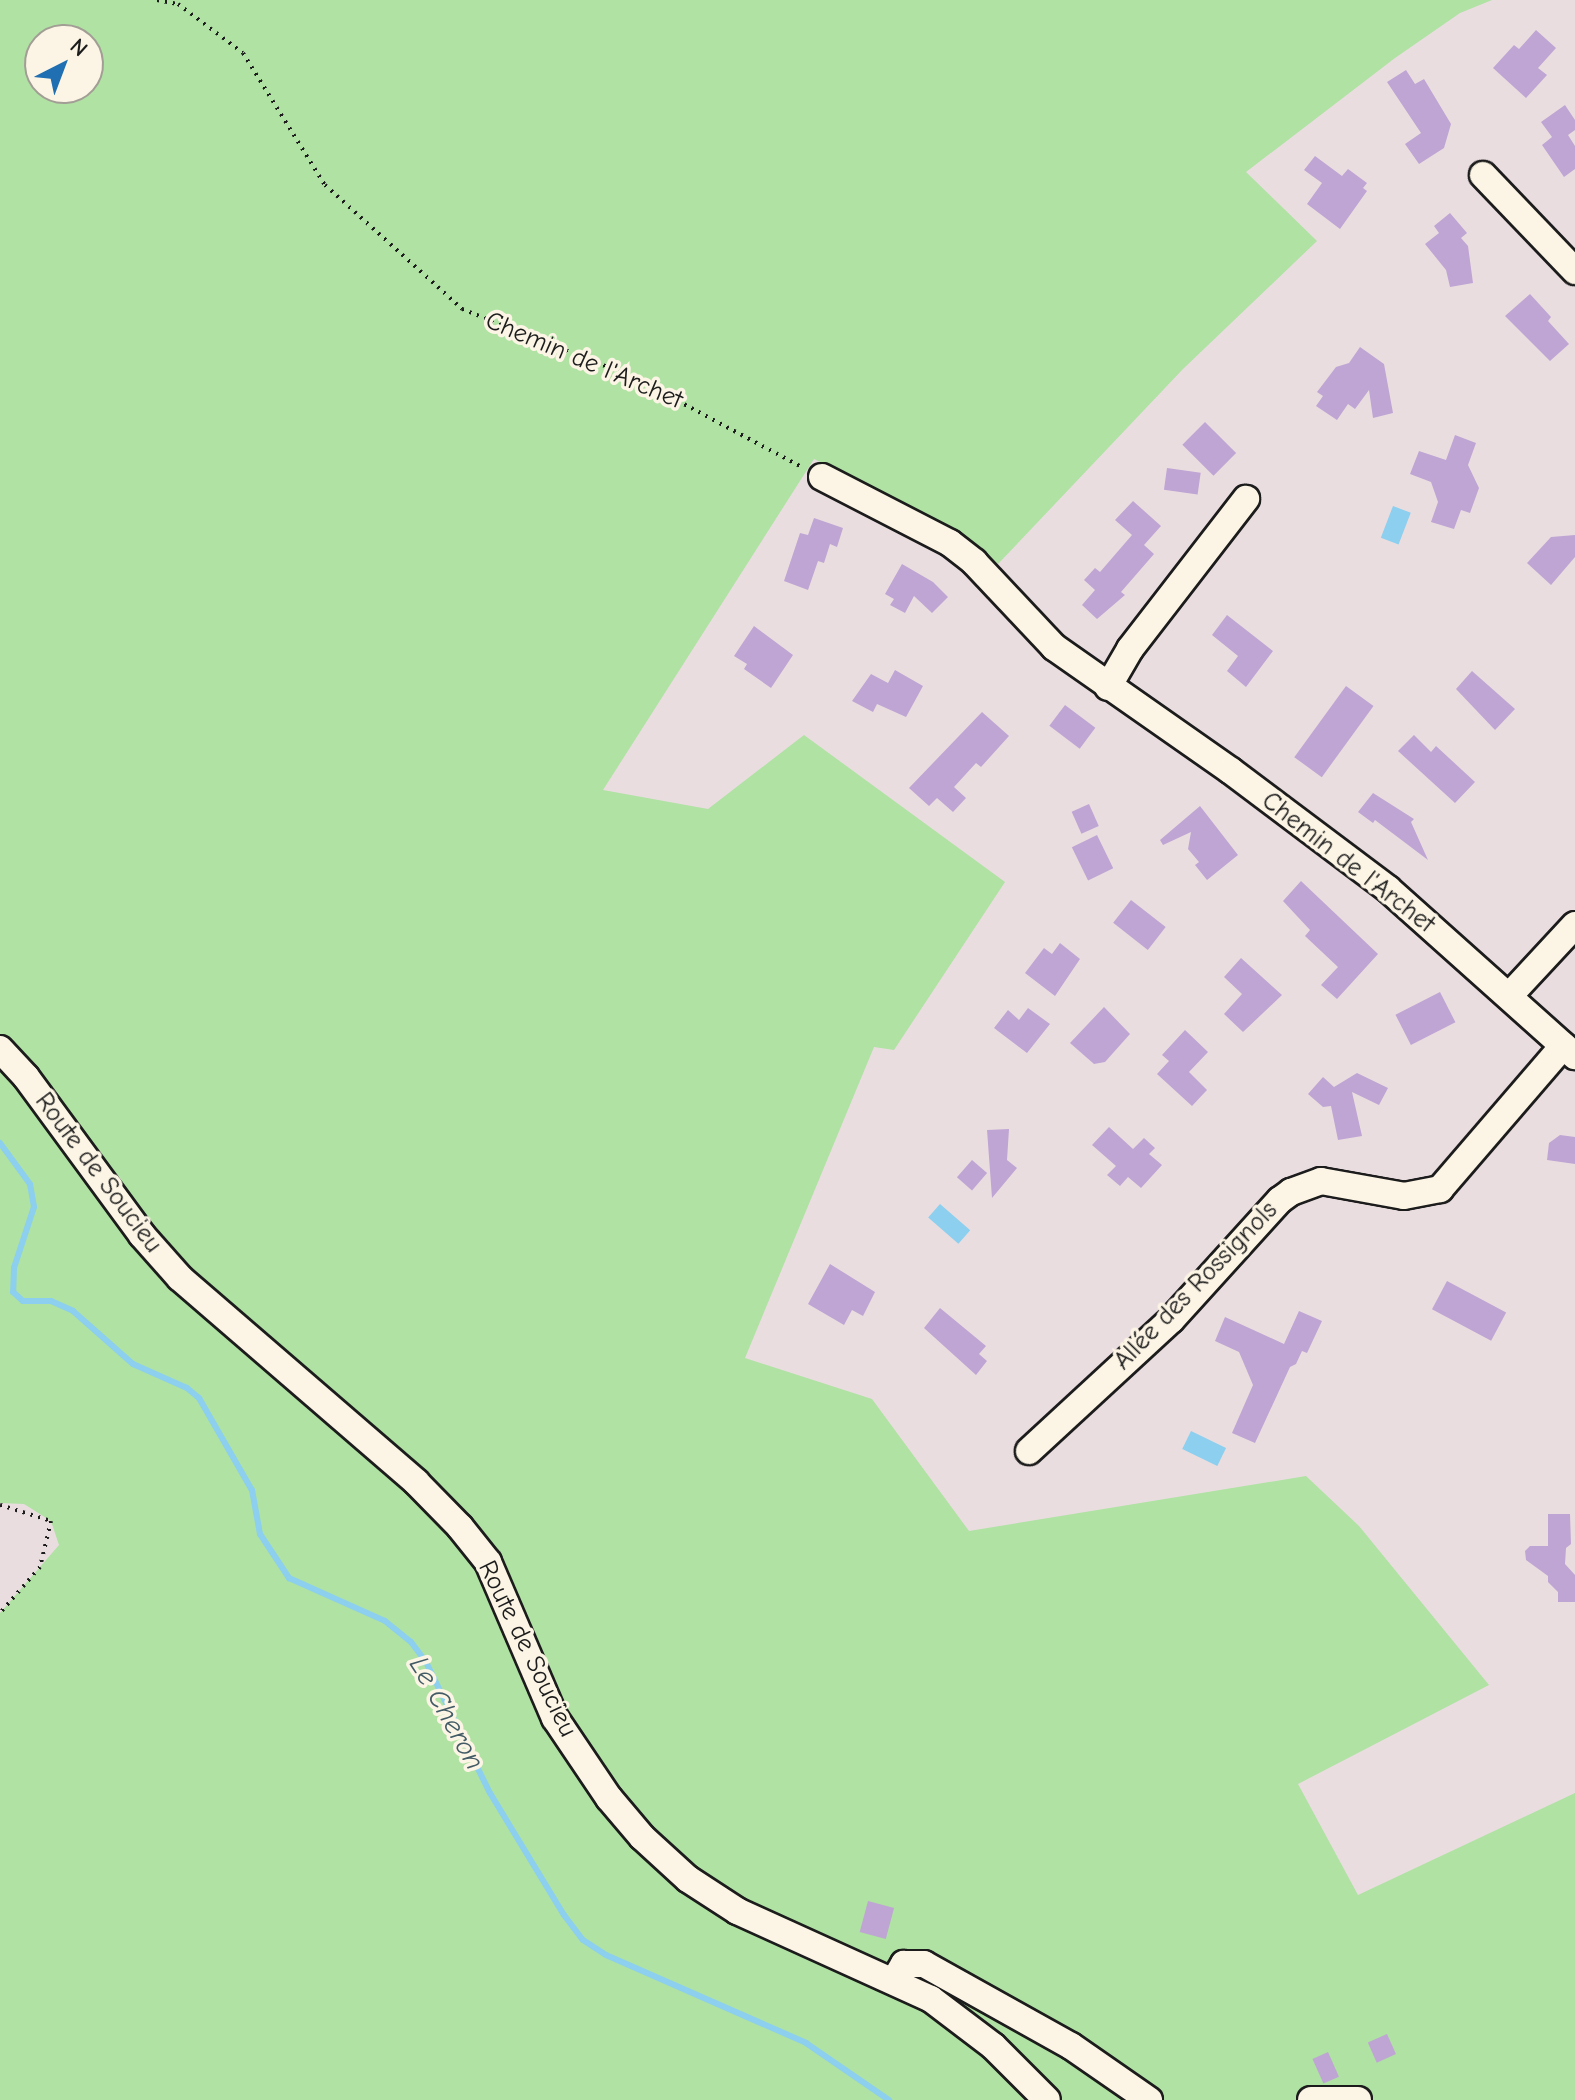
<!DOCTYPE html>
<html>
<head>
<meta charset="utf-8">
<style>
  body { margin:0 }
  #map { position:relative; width:1575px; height:2100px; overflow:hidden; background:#eadde0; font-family:"Comic Neue",sans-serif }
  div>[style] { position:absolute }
  .green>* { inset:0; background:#afe2a3 }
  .water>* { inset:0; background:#8ccfee; transform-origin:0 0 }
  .stream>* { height:6px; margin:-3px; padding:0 3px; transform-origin:3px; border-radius:3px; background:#8ccfee }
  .building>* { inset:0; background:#bfa5d3; transform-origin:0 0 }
  .path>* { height:4px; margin-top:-2px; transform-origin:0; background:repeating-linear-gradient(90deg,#1c1c1c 0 2px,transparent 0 8px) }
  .roads { filter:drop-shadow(2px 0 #1c1c1c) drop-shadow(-2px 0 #1c1c1c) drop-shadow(0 2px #1c1c1c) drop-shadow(0 -2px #1c1c1c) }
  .minor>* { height:26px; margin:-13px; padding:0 13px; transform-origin:13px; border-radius:13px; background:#fcf5e5 }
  span { translate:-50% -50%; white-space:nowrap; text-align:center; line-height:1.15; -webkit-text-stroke:7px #fcf5e5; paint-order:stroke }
  .street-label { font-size:26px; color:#1c1c1c }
  .water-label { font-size:28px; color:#435b66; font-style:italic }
  .north { position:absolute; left:24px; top:24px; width:80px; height:80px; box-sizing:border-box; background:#fcf5e5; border:2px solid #a29e95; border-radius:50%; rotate:42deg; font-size:22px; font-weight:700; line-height:32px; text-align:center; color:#1c1c1c }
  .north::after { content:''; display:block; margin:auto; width:28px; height:36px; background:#1f6fb2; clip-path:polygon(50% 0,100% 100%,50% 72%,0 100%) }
</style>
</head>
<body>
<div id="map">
  <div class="green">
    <div style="clip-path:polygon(evenodd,0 0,1492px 0,1460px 13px,1395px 58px,1246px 172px,1317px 241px,1183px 369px,998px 564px,953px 528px,814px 459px,603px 790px,708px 809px,804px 735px,1005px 882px,894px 1050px,874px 1047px,745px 1358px,872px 1399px,969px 1531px,1306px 1476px,1359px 1526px,1489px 1685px,1298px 1784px,1358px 1895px,1575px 1793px,1575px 2100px,0 2100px,0 1613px,59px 1545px,51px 1521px,24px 1504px,0 1503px,0 0,40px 40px,88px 40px,88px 88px,40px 88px,40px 40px)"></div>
  </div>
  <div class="water">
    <div style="left:1393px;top:506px;width:19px;height:34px;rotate:21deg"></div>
    <div style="left:940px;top:1204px;width:40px;height:18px;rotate:41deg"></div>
    <div style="left:1191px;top:1431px;width:39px;height:20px;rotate:26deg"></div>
  </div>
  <div class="stream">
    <div style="left:0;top:1143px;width:51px;rotate:53.8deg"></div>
    <div style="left:30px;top:1184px;width:23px;rotate:80deg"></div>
    <div style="left:34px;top:1207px;width:64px;rotate:108.2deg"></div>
    <div style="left:14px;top:1268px;width:24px;rotate:92deg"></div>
    <div style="left:13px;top:1292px;width:13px;rotate:42deg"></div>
    <div style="left:23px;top:1301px;width:28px"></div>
    <div style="left:51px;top:1301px;width:24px;rotate:24deg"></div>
    <div style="left:73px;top:1311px;width:80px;rotate:41.5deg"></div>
    <div style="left:133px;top:1364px;width:59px;rotate:24deg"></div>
    <div style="left:187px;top:1388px;width:16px;rotate:40deg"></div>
    <div style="left:199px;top:1398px;width:106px;rotate:60.1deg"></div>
    <div style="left:252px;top:1490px;width:45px;rotate:79.7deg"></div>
    <div style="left:260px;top:1534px;width:53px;rotate:56.6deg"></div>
    <div style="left:289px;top:1578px;width:105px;rotate:24.1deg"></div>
    <div style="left:385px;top:1621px;width:33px;rotate:39deg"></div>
    <div style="left:411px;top:1642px;width:25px;rotate:53deg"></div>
    <div style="left:426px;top:1662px;width:146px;rotate:64deg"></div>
    <div style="left:490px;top:1793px;width:143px;rotate:58.8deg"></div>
    <div style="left:564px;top:1915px;width:31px;rotate:53deg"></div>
    <div style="left:583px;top:1940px;width:27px;rotate:33deg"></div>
    <div style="left:606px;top:1955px;width:219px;rotate:23.7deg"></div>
    <div style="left:806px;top:2043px;width:101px;rotate:34.5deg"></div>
  </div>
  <div class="building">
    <div style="clip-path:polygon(1536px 30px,1556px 48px,1538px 68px,1547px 75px,1526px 98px,1493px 68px,1514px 45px,1519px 49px)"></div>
    <div style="clip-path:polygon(1406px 70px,1415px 84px,1424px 79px,1451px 124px,1444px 148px,1419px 164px,1405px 144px,1421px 133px,1387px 82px)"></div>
    <div style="clip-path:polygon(1565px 105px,1575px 120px,1575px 130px,1568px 135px,1575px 146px,1575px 169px,1564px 177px,1542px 145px,1552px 137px,1541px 122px)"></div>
    <div style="clip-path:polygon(1315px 156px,1342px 176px,1348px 169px,1367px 183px,1363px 188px,1367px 191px,1340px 229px,1307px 204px,1322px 183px,1304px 170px)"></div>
    <div style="clip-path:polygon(1450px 213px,1467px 233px,1461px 238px,1468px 246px,1473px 283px,1450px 287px,1446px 270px,1425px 244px,1439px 233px,1434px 226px)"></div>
    <div style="clip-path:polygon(1530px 294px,1551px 317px,1548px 321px,1569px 344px,1550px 361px,1505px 316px)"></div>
    <div style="clip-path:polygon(1360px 347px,1384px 364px,1393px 413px,1373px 418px,1369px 390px,1355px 409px,1348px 404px,1337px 420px,1316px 406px,1323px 396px,1317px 392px,1336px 367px,1349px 363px)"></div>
    <div style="left:1205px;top:422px;width:44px;height:32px;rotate:45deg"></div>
    <div style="clip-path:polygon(1455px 435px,1476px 443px,1468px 465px,1479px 488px,1470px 513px,1461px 510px,1454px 529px,1431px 522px,1438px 502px,1431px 482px,1410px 474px,1419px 451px,1446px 460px)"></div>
    <div style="left:1167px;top:468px;width:34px;height:22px;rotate:8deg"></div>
    <div style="clip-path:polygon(1133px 501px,1161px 526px,1144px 545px,1154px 554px,1121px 592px,1125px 595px,1097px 619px,1082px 605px,1095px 590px,1084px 580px,1095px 568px,1100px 572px,1132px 535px,1115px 520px)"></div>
    <div style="clip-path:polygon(814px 518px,843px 528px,837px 547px,830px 544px,824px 563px,818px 561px,808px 590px,784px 581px,800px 533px,808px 535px)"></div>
    <div style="clip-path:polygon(1575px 535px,1575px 557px,1551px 585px,1527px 563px,1551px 537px)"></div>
    <div style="clip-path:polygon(902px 564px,933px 582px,948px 597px,932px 613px,914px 596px,905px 613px,890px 605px,894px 599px,885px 594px)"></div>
    <div style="clip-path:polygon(1227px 615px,1273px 651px,1246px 687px,1227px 671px,1238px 656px,1212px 635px)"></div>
    <div style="clip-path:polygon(754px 626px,793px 655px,771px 688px,744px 669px,747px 664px,734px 656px)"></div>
    <div style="clip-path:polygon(895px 670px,923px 686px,906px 717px,877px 704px,873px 712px,852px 701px,871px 674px,888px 683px)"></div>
    <div style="clip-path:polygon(1472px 671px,1515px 709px,1495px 730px,1456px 689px)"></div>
    <div style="left:1346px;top:686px;width:34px;height:88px;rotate:36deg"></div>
    <div style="left:1065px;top:705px;width:38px;height:26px;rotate:37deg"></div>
    <div style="clip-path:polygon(982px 712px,1009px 736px,981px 767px,976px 763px,954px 787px,966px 798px,953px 812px,937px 798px,929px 806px,909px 788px)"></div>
    <div style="clip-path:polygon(1414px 735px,1431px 752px,1436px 746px,1475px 782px,1455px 803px,1398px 751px)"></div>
    <div style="clip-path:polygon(1373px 793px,1414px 819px,1411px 822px,1428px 860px,1375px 820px,1373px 823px,1358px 812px)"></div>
    <div style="left:1089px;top:804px;width:24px;height:19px;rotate:66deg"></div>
    <div style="clip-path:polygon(1200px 806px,1238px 855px,1207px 880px,1195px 865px,1199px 862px,1188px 849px,1191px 832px,1163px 845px,1160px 840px)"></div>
    <div style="left:1097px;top:835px;width:37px;height:28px;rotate:64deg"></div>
    <div style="clip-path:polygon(1301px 881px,1378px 954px,1337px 999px,1321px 985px,1338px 967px,1305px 936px,1310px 930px,1283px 901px)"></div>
    <div style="left:1131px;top:900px;width:44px;height:29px;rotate:38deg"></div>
    <div style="clip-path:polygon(1060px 943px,1080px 959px,1055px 996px,1025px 973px,1044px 948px,1052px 954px)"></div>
    <div style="clip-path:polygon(1241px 958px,1282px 995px,1243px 1032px,1224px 1014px,1242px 994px,1224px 977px)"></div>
    <div style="left:1440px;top:992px;width:34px;height:50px;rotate:63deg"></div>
    <div style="clip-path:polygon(1104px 1007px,1130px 1034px,1105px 1062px,1094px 1064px,1070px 1043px)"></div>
    <div style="clip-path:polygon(1028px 1008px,1050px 1024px,1027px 1053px,994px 1028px,1008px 1010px,1019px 1020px)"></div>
    <div style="clip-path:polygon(1185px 1030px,1208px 1052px,1189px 1072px,1207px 1090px,1192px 1106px,1157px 1074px,1169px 1061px,1162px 1055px)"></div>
    <div style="clip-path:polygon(1357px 1073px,1388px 1088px,1379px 1105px,1352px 1092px,1362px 1136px,1338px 1140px,1331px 1106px,1323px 1107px,1308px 1094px,1323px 1077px,1334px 1087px)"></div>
    <div style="clip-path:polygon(1109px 1127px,1133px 1149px,1144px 1138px,1155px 1148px,1149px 1154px,1162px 1165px,1141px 1188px,1128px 1177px,1120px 1186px,1107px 1175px,1116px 1166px,1092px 1145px)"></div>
    <div style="clip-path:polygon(1009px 1129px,1007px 1160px,1017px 1168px,992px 1198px,987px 1130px)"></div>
    <div style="clip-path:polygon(1560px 1135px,1575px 1137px,1575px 1164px,1547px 1160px,1549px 1143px)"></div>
    <div style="left:972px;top:1160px;width:20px;height:23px;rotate:41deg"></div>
    <div style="clip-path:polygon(830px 1264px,875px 1292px,863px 1316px,852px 1310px,844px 1325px,808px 1304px)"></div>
    <div style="left:1447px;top:1281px;width:67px;height:32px;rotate:28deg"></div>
    <div style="clip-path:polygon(940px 1308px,986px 1346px,979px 1354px,987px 1361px,976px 1375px,924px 1328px)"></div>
    <div style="clip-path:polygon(1299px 1311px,1322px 1321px,1307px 1353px,1302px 1351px,1296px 1364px,1290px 1367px,1255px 1443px,1232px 1433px,1253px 1385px,1239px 1352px,1215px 1341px,1225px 1317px,1284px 1344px)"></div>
    <div style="clip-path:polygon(1548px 1514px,1570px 1514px,1571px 1544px,1566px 1548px,1565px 1564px,1575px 1575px,1575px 1602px,1558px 1602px,1558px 1592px,1548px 1582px,1548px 1576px,1526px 1560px,1525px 1551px,1530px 1546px,1548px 1546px)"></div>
    <div style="left:868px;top:1901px;width:27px;height:32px;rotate:15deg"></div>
    <div style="left:1387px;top:2034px;width:22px;height:21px;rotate:66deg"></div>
    <div style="left:1328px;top:2052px;width:27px;height:17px;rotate:66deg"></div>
  </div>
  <div class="path">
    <div style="left:157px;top:0;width:21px;rotate:11deg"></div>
    <div style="left:178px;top:4px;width:81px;rotate:37deg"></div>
    <div style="left:243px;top:53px;width:155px;rotate:58.2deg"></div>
    <div style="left:325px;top:185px;width:185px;rotate:42.1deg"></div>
    <div style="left:462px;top:309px;width:186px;rotate:21.7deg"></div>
    <div style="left:635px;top:378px;width:189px;rotate:28.1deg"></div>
    <div style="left:0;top:1505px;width:53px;rotate:17.4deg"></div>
    <div style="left:51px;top:1521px;width:47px;rotate:103.4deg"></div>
    <div style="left:40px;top:1567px;width:61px;rotate:131deg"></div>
  </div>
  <div class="roads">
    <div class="minor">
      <div style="left:1483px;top:175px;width:133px;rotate:46.2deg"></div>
      <div style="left:822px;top:477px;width:144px;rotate:27.3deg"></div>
      <div style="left:950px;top:543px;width:31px;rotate:38deg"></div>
      <div style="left:974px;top:562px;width:117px;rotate:46.7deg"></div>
      <div style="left:1054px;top:647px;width:216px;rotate:35deg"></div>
      <div style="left:1231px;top:771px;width:196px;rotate:36.9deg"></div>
      <div style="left:1388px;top:889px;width:251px;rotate:41.8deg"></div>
      <div style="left:1108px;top:687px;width:44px;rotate:-59.9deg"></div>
      <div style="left:1130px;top:649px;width:190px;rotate:-52.3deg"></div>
      <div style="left:1509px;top:996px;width:97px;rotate:-47.1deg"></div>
      <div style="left:0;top:1049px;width:38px;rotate:47deg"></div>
      <div style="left:26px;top:1077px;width:196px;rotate:53.7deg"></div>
      <div style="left:142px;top:1235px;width:57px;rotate:48.5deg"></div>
      <div style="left:180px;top:1278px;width:312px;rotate:40.8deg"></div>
      <div style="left:416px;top:1482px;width:63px;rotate:45.6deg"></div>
      <div style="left:460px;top:1527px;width:45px;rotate:51.3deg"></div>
      <div style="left:488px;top:1562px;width:170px;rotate:66.8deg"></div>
      <div style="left:555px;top:1718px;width:97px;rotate:56deg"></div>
      <div style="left:609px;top:1798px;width:51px;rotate:49.8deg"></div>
      <div style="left:642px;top:1837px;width:62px;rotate:42.4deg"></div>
      <div style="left:688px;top:1879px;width:59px;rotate:33.1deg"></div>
      <div style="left:737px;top:1911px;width:213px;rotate:24.4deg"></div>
      <div style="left:931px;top:1999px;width:78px;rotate:37.2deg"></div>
      <div style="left:993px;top:2046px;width:76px;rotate:45deg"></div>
      <div style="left:1029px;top:1451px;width:193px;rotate:-42.7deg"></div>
      <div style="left:1171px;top:1320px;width:162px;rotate:-47.8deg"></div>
      <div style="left:1280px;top:1200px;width:14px;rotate:-36deg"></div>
      <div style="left:1291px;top:1192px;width:32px;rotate:-20deg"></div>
      <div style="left:1321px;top:1181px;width:84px;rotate:10.2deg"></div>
      <div style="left:1404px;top:1196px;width:37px;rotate:-11deg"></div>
      <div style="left:1440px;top:1189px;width:189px;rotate:-49.3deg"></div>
      <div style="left:894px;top:1981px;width:20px;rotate:-60deg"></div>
      <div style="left:904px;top:1964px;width:20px"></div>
      <div style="left:924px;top:1964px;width:168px;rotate:29.2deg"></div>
      <div style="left:1071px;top:2046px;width:95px;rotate:34.7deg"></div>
      <div style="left:1311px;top:2100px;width:47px"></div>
    </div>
  </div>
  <div class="street-label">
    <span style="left:584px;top:361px;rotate:23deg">Chemin de l'Archet</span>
    <span style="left:1348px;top:863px;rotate:38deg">Chemin de l'Archet</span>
    <span style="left:98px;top:1173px;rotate:53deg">Route de Soucieu</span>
    <span style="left:1196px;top:1286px;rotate:-46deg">Allée des Rossignols</span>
    <span style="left:527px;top:1649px;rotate:64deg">Route de Soucieu</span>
  </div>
  <div class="water-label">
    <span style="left:447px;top:1713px;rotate:61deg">Le Cheron</span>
  </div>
  <div class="north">N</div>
</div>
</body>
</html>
